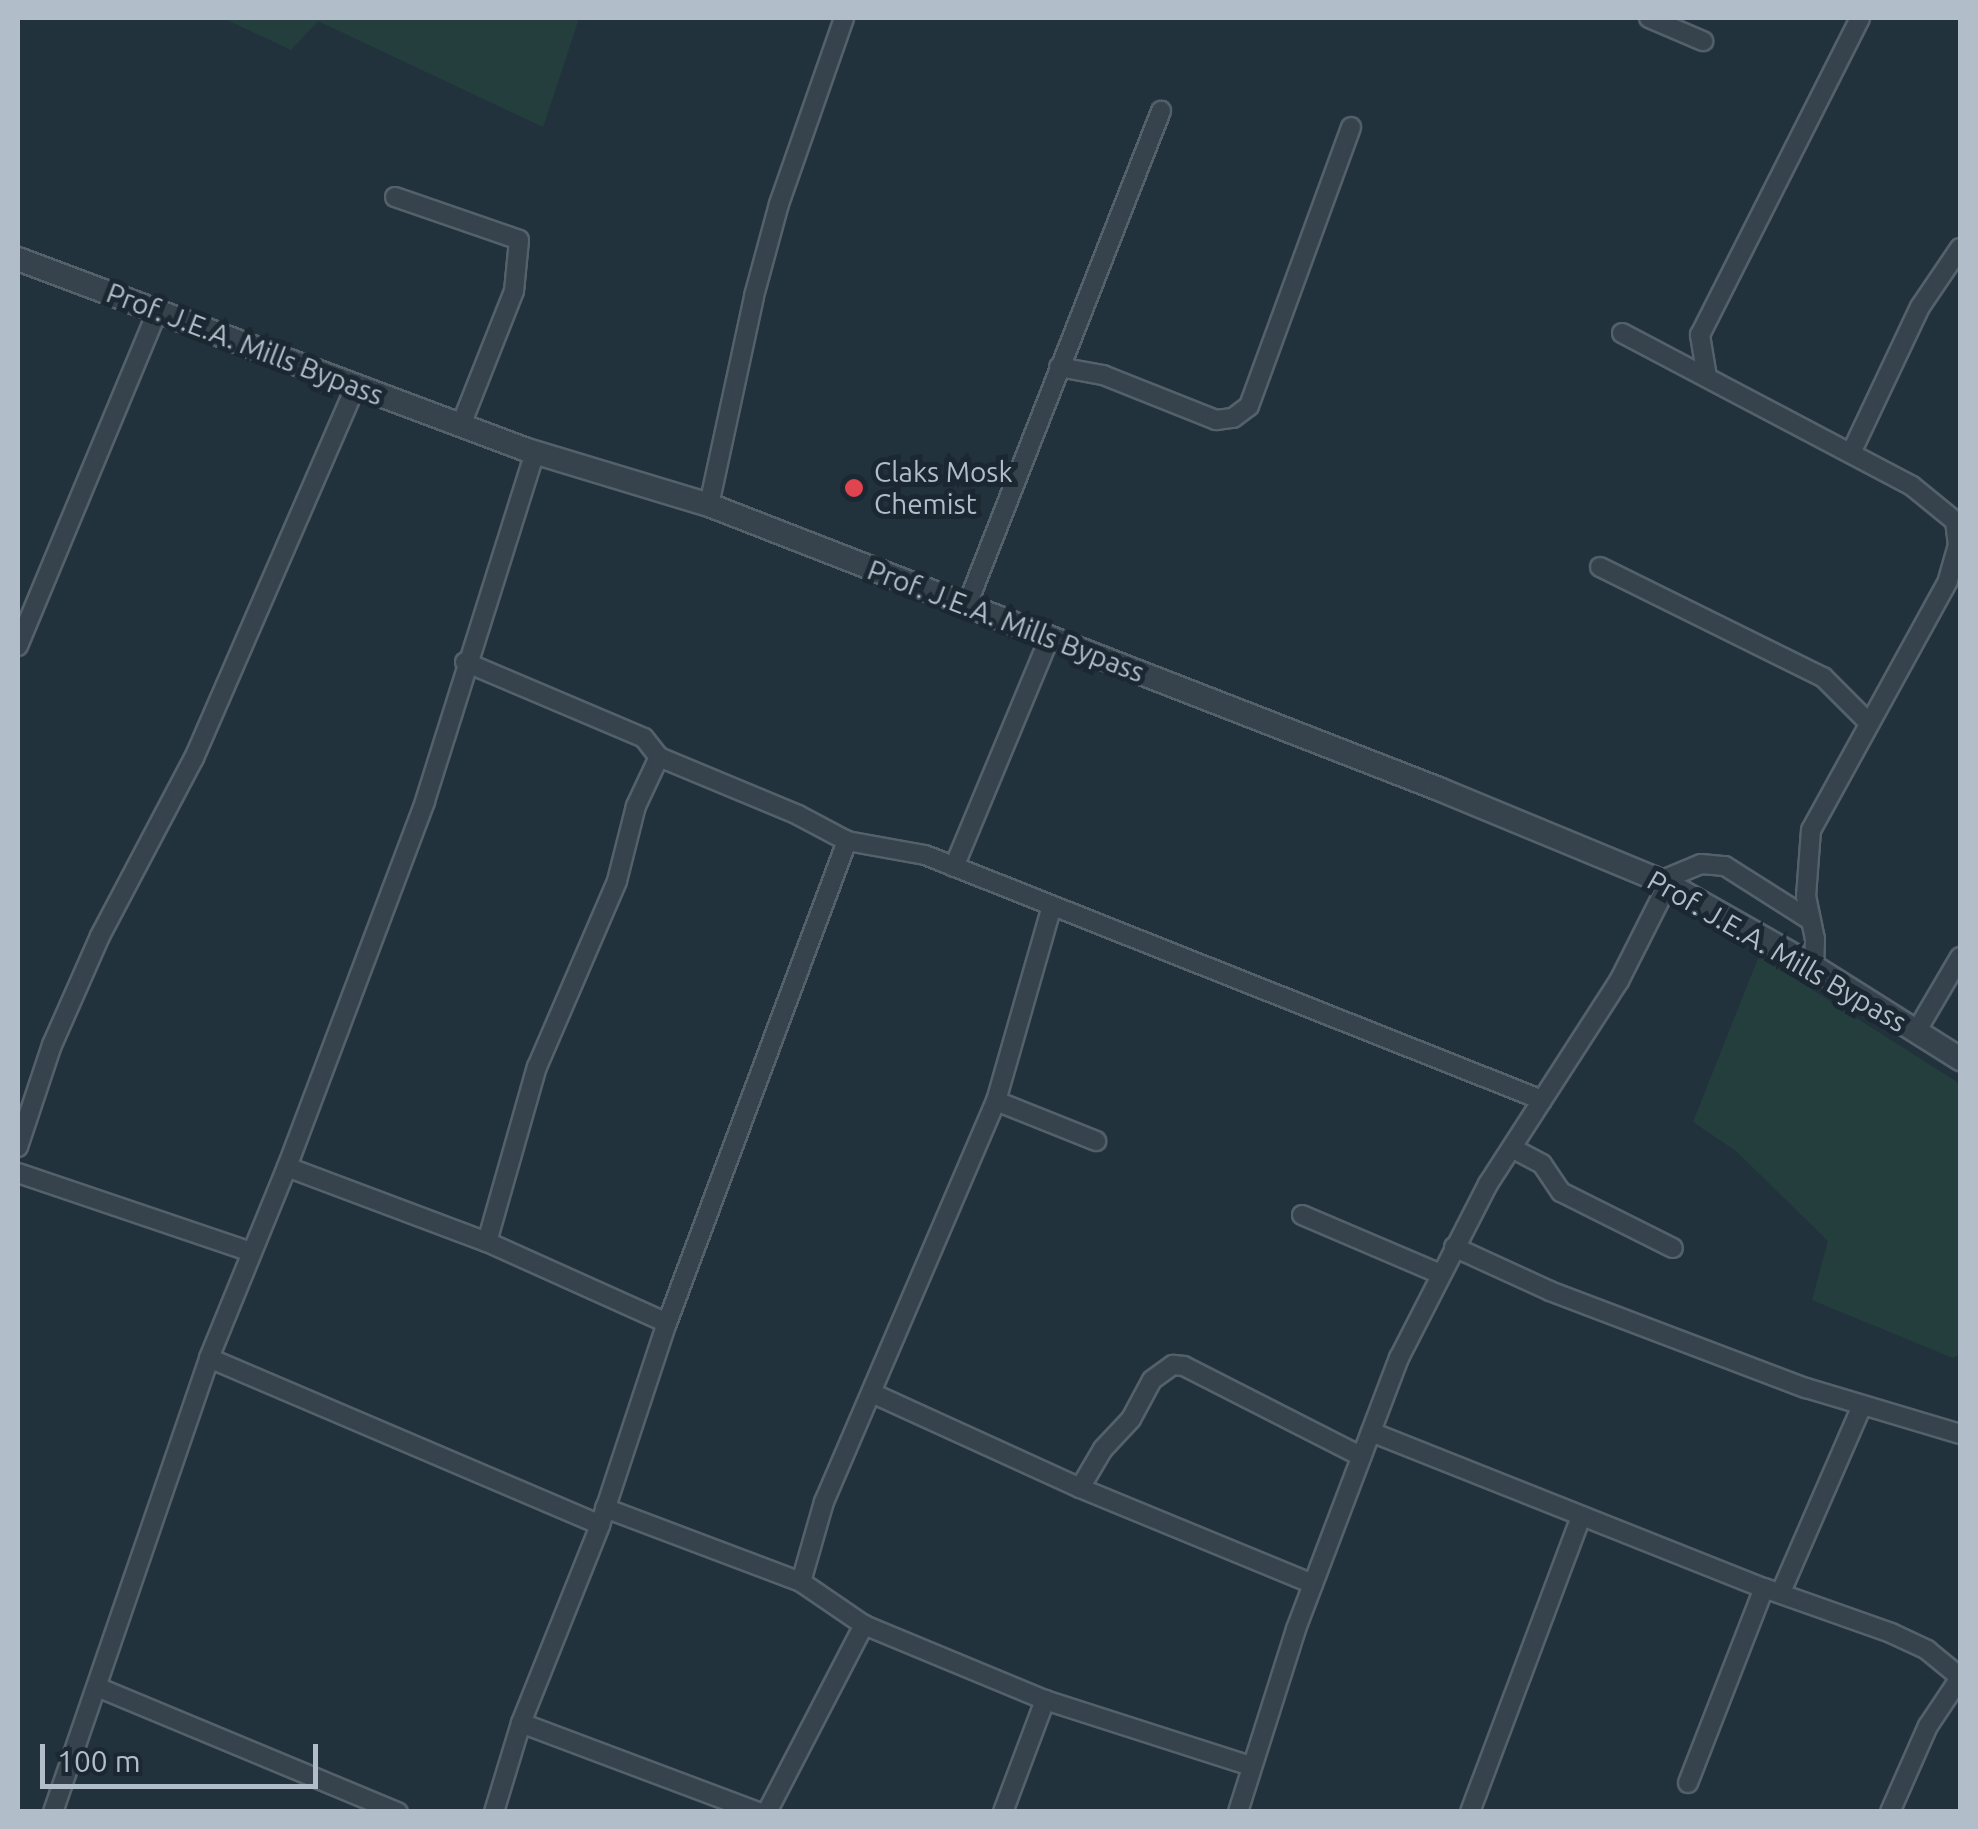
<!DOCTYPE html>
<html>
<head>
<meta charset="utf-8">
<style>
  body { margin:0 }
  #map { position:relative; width:1978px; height:1829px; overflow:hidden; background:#22323d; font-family:Ubuntu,sans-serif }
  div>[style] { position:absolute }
  .green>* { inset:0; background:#243e3d }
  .roads { filter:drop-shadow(2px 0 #54616b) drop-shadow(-2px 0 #54616b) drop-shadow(0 2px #54616b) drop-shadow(0 -2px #54616b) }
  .minor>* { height:18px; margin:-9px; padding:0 9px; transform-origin:9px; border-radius:9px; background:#36434d }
  .tertiary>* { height:22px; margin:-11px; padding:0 11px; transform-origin:11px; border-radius:11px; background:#36434d }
  .dots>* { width:28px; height:28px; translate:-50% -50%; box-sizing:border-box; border:5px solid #1b2832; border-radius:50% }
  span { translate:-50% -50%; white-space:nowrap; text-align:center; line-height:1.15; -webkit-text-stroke:10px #1b2832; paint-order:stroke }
  .street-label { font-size:28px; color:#b1bec9 }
  .poi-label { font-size:28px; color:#b1bec9 }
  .left { translate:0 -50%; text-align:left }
  .frame { position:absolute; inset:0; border:20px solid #b1bec9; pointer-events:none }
  .scale { position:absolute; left:40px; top:1744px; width:278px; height:45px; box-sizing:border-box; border:5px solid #b1bec9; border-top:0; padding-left:12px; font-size:30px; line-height:35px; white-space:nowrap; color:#b1bec9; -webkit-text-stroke:8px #1b2832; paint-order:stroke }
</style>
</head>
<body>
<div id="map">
  <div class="green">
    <div style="clip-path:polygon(223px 18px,579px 18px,543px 127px,318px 21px,291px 50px)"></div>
    <div style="clip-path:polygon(1759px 956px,1960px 1084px,1960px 1354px,1953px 1358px,1812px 1300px,1828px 1241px,1736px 1151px,1693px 1122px)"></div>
  </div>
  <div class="roads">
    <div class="minor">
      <div style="left:1649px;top:18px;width:59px;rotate:23.1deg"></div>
      <div style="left:395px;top:197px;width:131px;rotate:19.1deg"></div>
      <div style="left:519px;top:240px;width:51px;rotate:95.6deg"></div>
      <div style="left:514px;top:291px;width:144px;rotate:111.6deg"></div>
      <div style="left:1622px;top:333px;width:328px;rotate:27.8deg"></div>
      <div style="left:1912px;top:486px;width:55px;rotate:39.1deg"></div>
      <div style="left:1955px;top:521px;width:24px;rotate:83deg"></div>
      <div style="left:1958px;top:545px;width:37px;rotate:106deg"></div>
      <div style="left:1948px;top:581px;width:284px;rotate:118.8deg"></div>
      <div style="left:1811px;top:830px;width:66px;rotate:94.3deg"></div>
      <div style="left:1806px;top:896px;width:44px;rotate:78.2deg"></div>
      <div style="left:1815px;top:939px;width:28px;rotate:92deg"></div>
      <div style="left:1059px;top:367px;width:45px;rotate:10.3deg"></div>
      <div style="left:1103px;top:375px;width:122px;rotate:21.7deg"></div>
      <div style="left:1216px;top:420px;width:17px;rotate:-7deg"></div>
      <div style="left:1233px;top:418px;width:20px;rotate:-37deg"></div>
      <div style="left:1249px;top:406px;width:297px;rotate:-69.9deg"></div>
      <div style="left:1707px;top:377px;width:43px;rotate:-99.5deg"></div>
      <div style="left:1700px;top:335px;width:355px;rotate:-63.2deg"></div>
      <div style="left:1851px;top:453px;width:161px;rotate:-64.7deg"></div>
      <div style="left:1920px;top:307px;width:71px;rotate:-55.9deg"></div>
      <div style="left:709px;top:505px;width:214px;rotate:-77.8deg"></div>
      <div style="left:754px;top:296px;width:95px;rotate:-74.8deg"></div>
      <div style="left:779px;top:204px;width:197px;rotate:-70.7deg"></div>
      <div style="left:1600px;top:567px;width:249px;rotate:26.3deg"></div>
      <div style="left:1823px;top:677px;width:65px;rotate:45deg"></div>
      <div style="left:967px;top:605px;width:531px;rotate:-68.56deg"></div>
      <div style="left:18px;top:646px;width:364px;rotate:-67.4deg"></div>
      <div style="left:465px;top:662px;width:194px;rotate:23deg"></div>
      <div style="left:644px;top:738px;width:24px;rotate:52deg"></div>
      <div style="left:659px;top:757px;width:151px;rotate:22.6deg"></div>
      <div style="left:798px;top:815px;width:55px;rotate:28deg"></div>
      <div style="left:847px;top:841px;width:79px;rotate:10.2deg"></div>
      <div style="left:925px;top:855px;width:664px;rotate:21.66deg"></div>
      <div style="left:954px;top:867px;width:247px;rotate:-67.4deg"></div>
      <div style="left:1660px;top:881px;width:44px;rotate:-22.5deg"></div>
      <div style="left:1701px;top:864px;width:24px;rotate:5deg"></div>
      <div style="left:1725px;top:866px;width:101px;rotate:32.4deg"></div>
      <div style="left:1916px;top:1032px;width:87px;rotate:-59.6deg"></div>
      <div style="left:996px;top:1101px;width:108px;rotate:21.8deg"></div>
      <div style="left:18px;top:1147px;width:108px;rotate:-71.6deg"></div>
      <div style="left:52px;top:1045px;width:119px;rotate:-66.2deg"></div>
      <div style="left:100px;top:936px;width:201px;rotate:-62.2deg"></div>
      <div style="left:194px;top:758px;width:407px;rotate:-66.5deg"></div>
      <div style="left:1512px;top:1148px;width:34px;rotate:28deg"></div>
      <div style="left:1542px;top:1164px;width:34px;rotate:56deg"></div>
      <div style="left:1561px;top:1192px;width:125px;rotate:26.6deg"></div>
      <div style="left:287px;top:1167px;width:214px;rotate:20.6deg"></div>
      <div style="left:487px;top:1242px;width:197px;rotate:24.2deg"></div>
      <div style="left:18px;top:1173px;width:247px;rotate:18.7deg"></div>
      <div style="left:1302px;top:1215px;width:150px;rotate:23.1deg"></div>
      <div style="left:487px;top:1242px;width:182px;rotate:-74.1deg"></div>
      <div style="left:537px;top:1067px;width:202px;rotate:-66.7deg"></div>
      <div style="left:617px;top:881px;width:77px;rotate:-75.8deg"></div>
      <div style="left:636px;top:806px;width:54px;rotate:-64.9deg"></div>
      <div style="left:1454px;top:1247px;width:106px;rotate:24.6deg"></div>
      <div style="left:1550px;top:1291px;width:274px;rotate:20.8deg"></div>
      <div style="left:1806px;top:1388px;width:161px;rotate:16.6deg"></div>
      <div style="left:209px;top:1358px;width:425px;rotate:23.1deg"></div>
      <div style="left:600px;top:1525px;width:213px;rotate:-71.7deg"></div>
      <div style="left:667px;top:1323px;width:515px;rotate:-69.52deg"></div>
      <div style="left:874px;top:1394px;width:226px;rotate:24.5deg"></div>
      <div style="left:1080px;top:1488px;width:252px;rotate:22.4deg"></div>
      <div style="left:1371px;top:1432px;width:423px;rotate:21.7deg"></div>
      <div style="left:1764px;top:1588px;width:135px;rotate:19.5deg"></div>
      <div style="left:1891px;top:1633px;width:40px;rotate:25deg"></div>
      <div style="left:1927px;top:1650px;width:43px;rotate:39.3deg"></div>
      <div style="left:1080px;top:1488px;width:45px;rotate:-59.5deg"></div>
      <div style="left:1103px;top:1449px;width:41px;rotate:-47deg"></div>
      <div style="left:1131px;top:1419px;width:44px;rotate:-61.7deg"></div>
      <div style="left:1152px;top:1380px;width:26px;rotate:-36deg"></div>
      <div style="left:1173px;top:1365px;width:11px;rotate:5deg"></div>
      <div style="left:1184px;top:1366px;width:199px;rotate:27deg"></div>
      <div style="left:605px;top:1508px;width:210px;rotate:20.7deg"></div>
      <div style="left:801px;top:1582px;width:76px;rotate:34.3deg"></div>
      <div style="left:864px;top:1625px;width:196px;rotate:22.5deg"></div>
      <div style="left:1045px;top:1700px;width:216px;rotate:17.8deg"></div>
      <div style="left:801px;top:1582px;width:83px;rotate:-74deg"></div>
      <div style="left:824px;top:1502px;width:436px;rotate:-66.8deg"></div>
      <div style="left:996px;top:1101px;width:203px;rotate:-74deg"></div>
      <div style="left:1781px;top:1592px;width:203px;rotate:-66.5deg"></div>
      <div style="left:97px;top:1687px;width:326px;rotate:22.6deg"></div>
      <div style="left:521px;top:1723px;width:253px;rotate:20.6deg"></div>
      <div style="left:1688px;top:1783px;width:209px;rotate:-68.7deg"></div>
      <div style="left:53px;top:1812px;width:480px;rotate:-71deg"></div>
      <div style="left:209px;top:1358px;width:206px;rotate:-67.8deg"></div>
      <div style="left:287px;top:1167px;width:391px;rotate:-69.3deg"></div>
      <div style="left:425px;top:801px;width:365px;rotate:-72.5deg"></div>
      <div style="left:494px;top:1812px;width:93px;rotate:-73.1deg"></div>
      <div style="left:521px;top:1723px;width:213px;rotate:-68.2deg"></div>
      <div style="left:767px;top:1812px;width:211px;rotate:-62.6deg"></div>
      <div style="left:1003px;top:1812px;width:120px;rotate:-69.4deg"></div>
      <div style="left:1238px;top:1812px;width:192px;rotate:-72.4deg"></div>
      <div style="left:1296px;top:1629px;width:290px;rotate:-69.2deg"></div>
      <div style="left:1399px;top:1358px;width:195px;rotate:-62.9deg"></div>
      <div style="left:1488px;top:1184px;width:242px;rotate:-57.2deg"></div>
      <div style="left:1619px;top:981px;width:109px;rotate:-63.2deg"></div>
      <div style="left:1470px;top:1812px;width:316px;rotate:-69.4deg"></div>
      <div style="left:1890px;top:1812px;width:94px;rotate:-66.2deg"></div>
      <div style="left:1928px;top:1726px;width:58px;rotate:-56.3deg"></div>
    </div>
    <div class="tertiary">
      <div style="left:18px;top:259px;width:544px;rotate:20.57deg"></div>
      <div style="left:527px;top:450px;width:190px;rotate:16.8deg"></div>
      <div style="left:709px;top:505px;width:783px;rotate:21.26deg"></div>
      <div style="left:1439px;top:789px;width:248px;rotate:22.5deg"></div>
      <div style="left:1668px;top:884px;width:168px;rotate:29.6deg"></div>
      <div style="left:1814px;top:967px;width:173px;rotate:32.2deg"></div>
    </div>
  </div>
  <div class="dots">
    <div style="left:854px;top:488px;background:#e0444e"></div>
  </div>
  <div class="street-label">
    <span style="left:245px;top:344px;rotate:21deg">Prof. J.E.A. Mills Bypass</span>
    <span style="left:1006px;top:621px;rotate:21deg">Prof. J.E.A. Mills Bypass</span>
    <span style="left:1777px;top:951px;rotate:30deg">Prof. J.E.A. Mills Bypass</span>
  </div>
  <div class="poi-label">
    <span class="left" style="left:874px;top:488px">Claks Mosk<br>Chemist</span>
  </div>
  <div class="frame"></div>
  <div class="scale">100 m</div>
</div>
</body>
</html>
